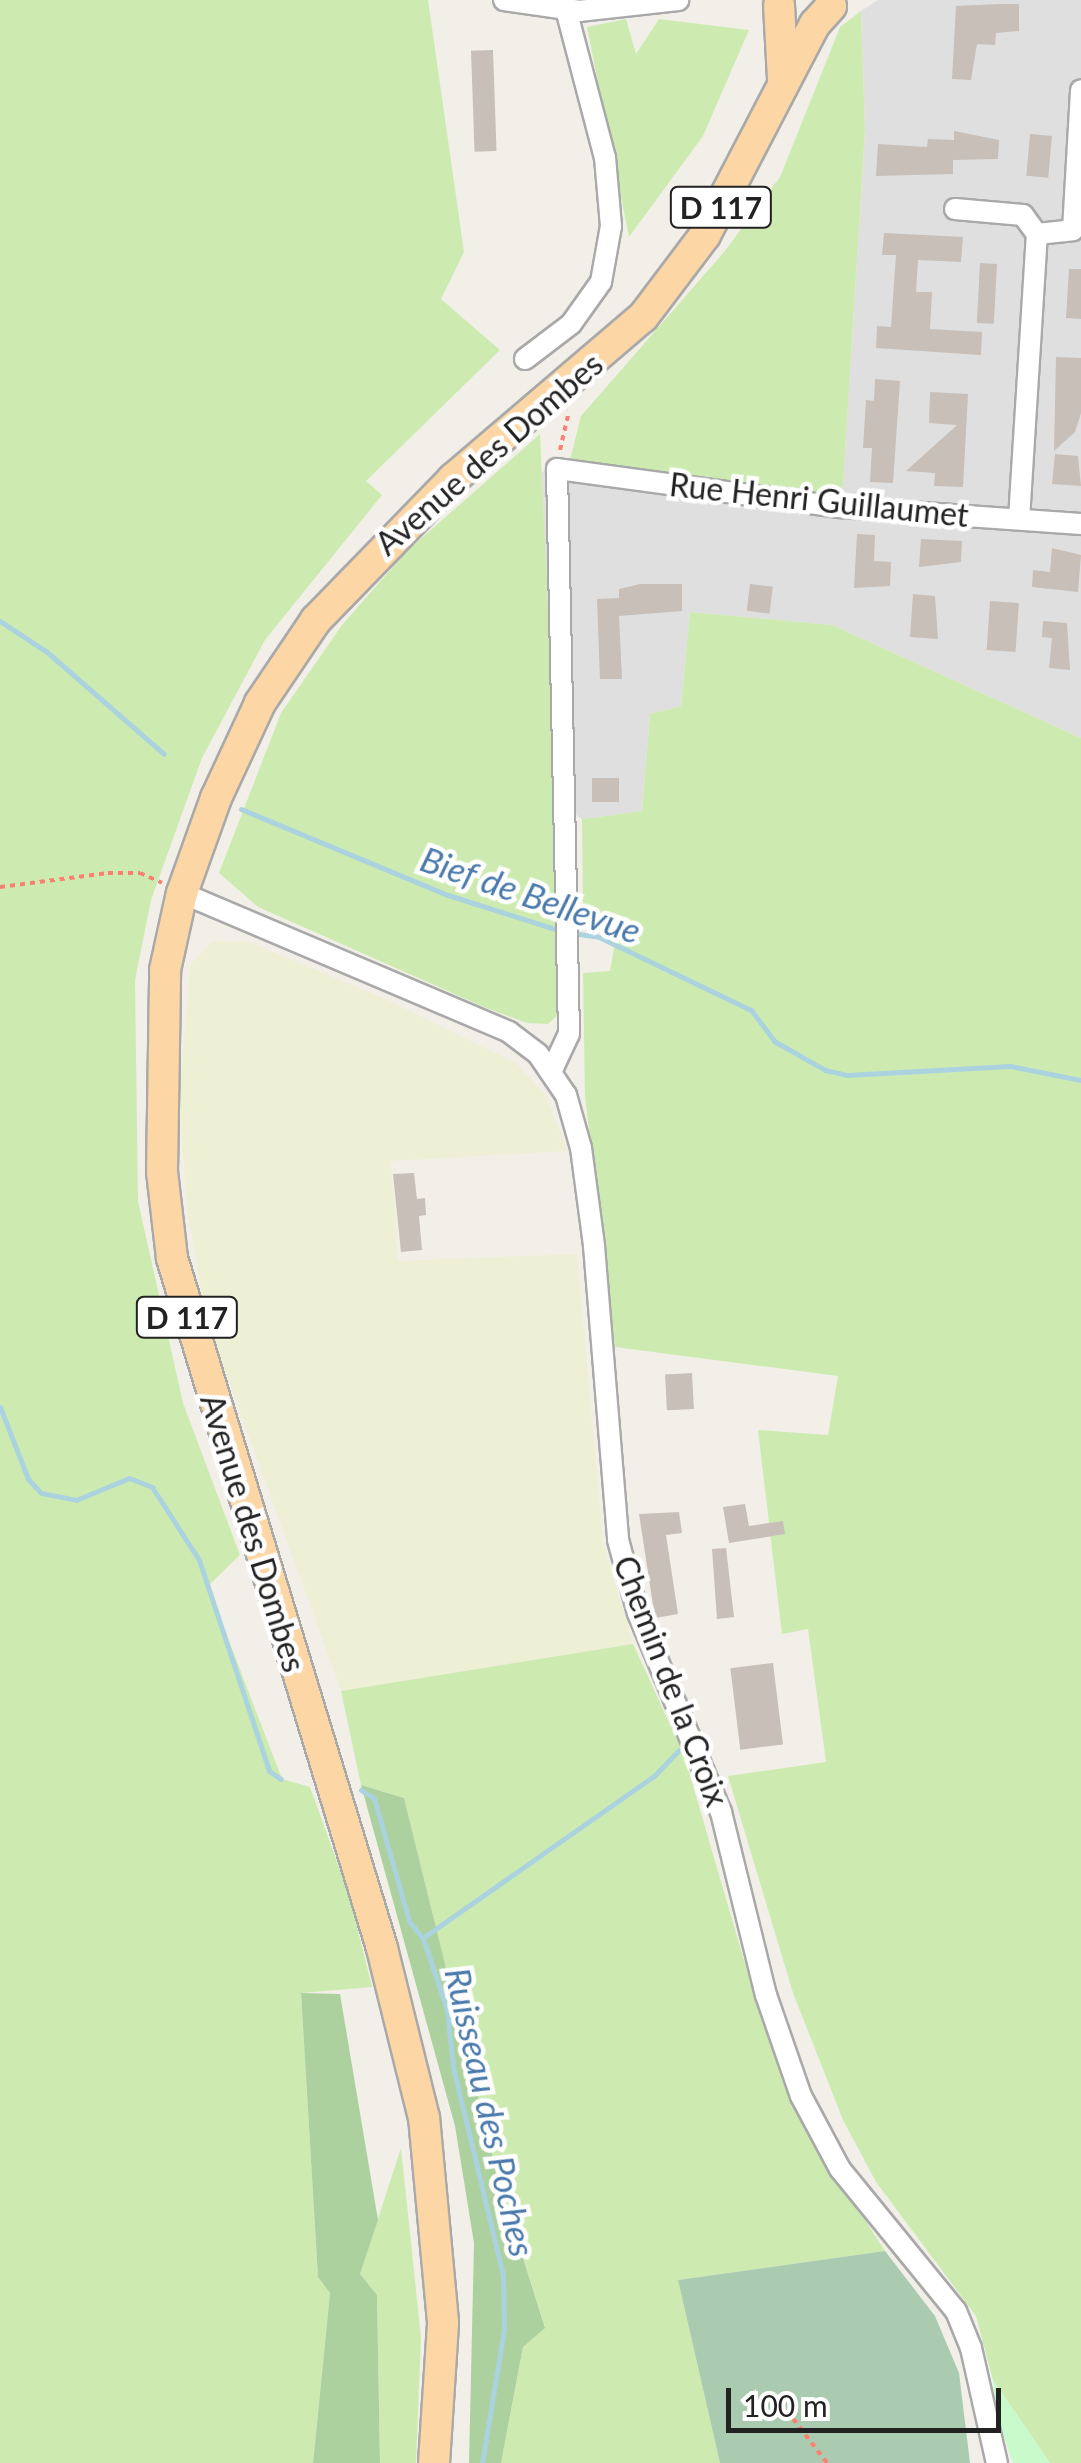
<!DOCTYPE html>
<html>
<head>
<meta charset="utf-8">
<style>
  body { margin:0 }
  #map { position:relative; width:1081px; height:2463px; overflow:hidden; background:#f2efe9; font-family:Lato,sans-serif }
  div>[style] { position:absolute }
  .residential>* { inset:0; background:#e0dfdf }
  .farmland>* { inset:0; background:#eef0d5 }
  .grass>* { inset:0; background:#cdebb0 }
  .forest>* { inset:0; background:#add19e }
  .cemetery>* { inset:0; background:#aacbaf }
  .park>* { inset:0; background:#c8facc }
  .stream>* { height:5px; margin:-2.5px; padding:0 2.5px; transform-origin:2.5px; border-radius:2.5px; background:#aad3df }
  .building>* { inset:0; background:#c7bfb8; transform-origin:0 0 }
  .path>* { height:4px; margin-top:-2px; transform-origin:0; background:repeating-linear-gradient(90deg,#fa8072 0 5px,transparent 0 10px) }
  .roads { filter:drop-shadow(2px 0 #a9a9a9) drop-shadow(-2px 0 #a9a9a9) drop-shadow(0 2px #a9a9a9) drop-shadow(0 -2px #a9a9a9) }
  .street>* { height:20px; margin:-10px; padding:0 10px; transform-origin:10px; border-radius:10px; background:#fff }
  .primary>* { height:30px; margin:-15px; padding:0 15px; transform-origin:15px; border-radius:15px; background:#fcd6a4 }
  span { translate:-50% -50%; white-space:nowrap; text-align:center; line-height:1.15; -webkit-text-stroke:9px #fff; paint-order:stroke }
  .shield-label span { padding:2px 8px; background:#fff; border:2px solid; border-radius:8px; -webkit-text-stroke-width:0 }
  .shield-label { font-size:30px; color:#222; font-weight:700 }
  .street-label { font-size:32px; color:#222 }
  .water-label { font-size:35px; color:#4a7aab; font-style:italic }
  .scale { position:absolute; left:726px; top:2388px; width:275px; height:45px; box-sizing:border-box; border:5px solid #222; border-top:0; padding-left:12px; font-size:30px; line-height:35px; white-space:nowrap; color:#222; -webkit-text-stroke:8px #fff; paint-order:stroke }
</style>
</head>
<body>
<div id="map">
  <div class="residential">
    <div style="clip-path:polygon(878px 0,1081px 0,1081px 738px,832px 625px,690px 612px,681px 706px,650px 714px,642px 811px,582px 819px,553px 799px,542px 472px,569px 464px,842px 499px,865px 130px,861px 11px)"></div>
  </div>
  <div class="farmland">
    <div style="clip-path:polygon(212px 941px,247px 941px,383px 998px,516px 1063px,544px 1093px,568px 1151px,391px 1161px,398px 1261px,577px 1254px,603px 1542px,633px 1644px,341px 1691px,206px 1318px,187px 1209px,179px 1098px,190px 965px)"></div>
  </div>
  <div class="grass">
    <div style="clip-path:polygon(0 0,428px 0,464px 252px,441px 299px,500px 350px,366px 481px,382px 495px,265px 640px,202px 758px,151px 900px,135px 980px,138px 1201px,183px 1403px,240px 1555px,208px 1586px,282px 1779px,310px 1787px,350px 1898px,372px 1987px,301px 1993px,318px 2277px,330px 2293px,313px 2463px,0 2463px)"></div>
    <div style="clip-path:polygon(861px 11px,865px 130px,842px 500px,569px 464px,581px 416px,724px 252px,780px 177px,840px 27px)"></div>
    <div style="clip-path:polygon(626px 19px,636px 54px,659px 19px,749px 30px,703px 136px,629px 237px,587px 27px)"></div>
    <div style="clip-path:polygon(540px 434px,564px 965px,561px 1012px,548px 1024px,527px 1023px,484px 1007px,258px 907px,219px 873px,281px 713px,342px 625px,407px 551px)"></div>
    <div style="clip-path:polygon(690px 612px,832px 625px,1081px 738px,1081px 2463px,1050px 2463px,993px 2380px,976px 2316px,876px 2182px,843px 2120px,793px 1993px,728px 1776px,826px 1762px,808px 1629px,782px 1634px,758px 1430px,828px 1435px,838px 1376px,615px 1347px,585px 1096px,583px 973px,610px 971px,616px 937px,583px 924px,582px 819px,642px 811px,650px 714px,681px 706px)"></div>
    <div style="clip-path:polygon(633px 1644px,684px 1755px,760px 2015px,816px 2144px,885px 2251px,678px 2280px,720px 2463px,501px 2463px,523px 2347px,545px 2327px,498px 2178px,404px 1798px,361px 1785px,341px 1691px)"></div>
    <div style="clip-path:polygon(401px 2148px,421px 2337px,416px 2463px,380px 2463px,377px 2295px,360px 2274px)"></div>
  </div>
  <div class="forest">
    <div style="clip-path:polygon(361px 1785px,404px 1798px,498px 2178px,545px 2328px,523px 2347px,501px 2463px,469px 2463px,474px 2243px,455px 2126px)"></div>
    <div style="clip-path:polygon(301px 1993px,340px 1994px,378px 2220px,360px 2274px,377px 2295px,380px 2463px,313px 2463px,330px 2293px,318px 2277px)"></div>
  </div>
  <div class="cemetery">
    <div style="clip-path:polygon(885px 2251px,935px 2316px,959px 2373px,970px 2463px,720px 2463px,678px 2280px)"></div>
  </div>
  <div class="park">
    <div style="clip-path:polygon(993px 2380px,1050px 2463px,1013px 2463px,995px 2410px)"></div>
  </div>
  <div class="stream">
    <div style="left:0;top:621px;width:56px;rotate:33.4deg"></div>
    <div style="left:47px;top:652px;width:155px;rotate:41.1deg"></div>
    <div style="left:241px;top:809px;width:224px;rotate:22.6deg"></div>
    <div style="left:448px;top:895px;width:119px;rotate:17.7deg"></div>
    <div style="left:572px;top:933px;width:27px;rotate:8deg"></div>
    <div style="left:599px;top:937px;width:169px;rotate:25.7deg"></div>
    <div style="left:751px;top:1010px;width:39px;rotate:53deg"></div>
    <div style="left:774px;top:1041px;width:59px;rotate:29.6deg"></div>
    <div style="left:825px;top:1070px;width:23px;rotate:13deg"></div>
    <div style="left:847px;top:1075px;width:163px;rotate:-3.2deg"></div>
    <div style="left:1010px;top:1066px;width:72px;rotate:11.2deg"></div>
    <div style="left:0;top:1407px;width:77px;rotate:68.7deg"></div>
    <div style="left:28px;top:1479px;width:19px;rotate:47deg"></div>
    <div style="left:41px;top:1493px;width:36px;rotate:11deg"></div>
    <div style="left:76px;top:1500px;width:57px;rotate:-22.5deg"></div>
    <div style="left:129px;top:1478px;width:25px;rotate:21deg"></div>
    <div style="left:152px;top:1487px;width:87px;rotate:57.2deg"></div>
    <div style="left:199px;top:1560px;width:222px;rotate:71.6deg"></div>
    <div style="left:269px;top:1771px;width:14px;rotate:34deg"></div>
    <div style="left:361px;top:1790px;width:15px;rotate:32deg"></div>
    <div style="left:374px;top:1798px;width:128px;rotate:74.1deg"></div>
    <div style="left:409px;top:1921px;width:22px;rotate:51deg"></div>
    <div style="left:423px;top:1938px;width:76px;rotate:71.6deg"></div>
    <div style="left:447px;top:2010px;width:57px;rotate:84deg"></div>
    <div style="left:453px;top:2067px;width:214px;rotate:76.5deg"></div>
    <div style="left:503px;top:2275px;width:54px;rotate:88.9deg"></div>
    <div style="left:504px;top:2329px;width:136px;rotate:99.3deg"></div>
    <div style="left:424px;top:1937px;width:281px;rotate:-35deg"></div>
    <div style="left:654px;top:1776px;width:36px;rotate:-46deg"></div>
  </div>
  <div class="building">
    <div style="clip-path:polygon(1000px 4px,1019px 4px,1019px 31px,996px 33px,995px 45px,977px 44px,971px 80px,952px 79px,956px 6px)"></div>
    <div style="left:493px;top:50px;width:101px;height:22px;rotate:88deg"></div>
    <div style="clip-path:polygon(954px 131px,999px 140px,998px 159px,953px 160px,953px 174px,876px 176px,878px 144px,927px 147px,928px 139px,954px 140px)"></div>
    <div style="left:1030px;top:134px;width:22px;height:42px;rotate:5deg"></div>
    <div style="clip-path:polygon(884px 233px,963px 237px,961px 262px,918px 260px,916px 292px,932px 292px,930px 329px,982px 332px,981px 355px,876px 348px,877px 326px,891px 327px,896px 255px,882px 255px)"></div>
    <div style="left:980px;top:263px;width:17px;height:60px;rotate:3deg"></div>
    <div style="clip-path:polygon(1069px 269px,1081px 269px,1081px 319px,1066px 318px)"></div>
    <div style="clip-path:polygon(1056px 357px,1081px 358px,1081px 413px,1075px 432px,1054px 451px)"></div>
    <div style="clip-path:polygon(875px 379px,900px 381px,893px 483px,870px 482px,872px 448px,863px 448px,866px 400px,874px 401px)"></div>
    <div style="clip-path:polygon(930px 392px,968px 394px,963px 487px,934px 486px,935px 473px,906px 471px,957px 425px,929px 423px)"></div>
    <div style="clip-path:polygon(1055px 454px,1078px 456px,1081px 486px,1052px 484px)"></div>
    <div style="clip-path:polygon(857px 534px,875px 535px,874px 561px,891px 562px,890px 586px,854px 588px)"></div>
    <div style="clip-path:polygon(921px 539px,962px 541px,961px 562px,919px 567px)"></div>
    <div style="clip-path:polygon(1052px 548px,1081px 555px,1078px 592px,1032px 587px,1033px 570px,1050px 572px)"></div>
    <div style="clip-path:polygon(640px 584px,682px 584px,682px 611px,619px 616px,622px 679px,600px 679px,597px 599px,619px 598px,619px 589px)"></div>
    <div style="left:750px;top:584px;width:23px;height:27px;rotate:7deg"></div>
    <div style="clip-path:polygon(913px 594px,935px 596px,938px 639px,910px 637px)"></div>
    <div style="left:990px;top:601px;width:29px;height:49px;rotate:4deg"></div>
    <div style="clip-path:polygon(1043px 621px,1067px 623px,1070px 670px,1049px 668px,1052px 638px,1042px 637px)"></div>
    <div style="left:619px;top:778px;width:24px;height:27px;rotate:90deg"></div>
    <div style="clip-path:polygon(414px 1173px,417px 1199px,425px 1198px,426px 1215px,419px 1216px,422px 1250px,401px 1252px,393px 1174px)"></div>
    <div style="left:692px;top:1373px;width:36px;height:27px;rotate:87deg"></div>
    <div style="clip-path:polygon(745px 1504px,749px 1526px,783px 1521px,785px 1534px,729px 1543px,723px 1507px)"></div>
    <div style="clip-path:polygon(679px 1512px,682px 1533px,666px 1535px,678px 1614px,655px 1618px,639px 1514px)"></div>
    <div style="clip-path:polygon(726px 1548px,734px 1617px,717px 1619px,712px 1549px)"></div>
    <div style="left:773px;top:1663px;width:82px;height:43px;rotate:83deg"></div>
  </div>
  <div class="path">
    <div style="left:560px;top:450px;width:40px;rotate:-77deg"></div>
    <div style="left:0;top:887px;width:109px;rotate:-7.4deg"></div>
    <div style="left:108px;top:873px;width:32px"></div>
    <div style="left:140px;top:873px;width:24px;rotate:24deg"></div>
    <div style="left:775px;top:2395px;width:86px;rotate:52.6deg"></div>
  </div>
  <div class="roads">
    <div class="street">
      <div style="left:504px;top:0;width:76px;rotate:8.3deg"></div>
      <div style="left:579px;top:11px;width:100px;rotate:-6.3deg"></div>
      <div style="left:955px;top:209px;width:68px;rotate:5deg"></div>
      <div style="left:1023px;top:215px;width:24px;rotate:54deg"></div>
      <div style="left:525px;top:359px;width:58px;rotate:-37.3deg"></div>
      <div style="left:571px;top:324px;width:52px;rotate:-54.5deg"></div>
      <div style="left:601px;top:282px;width:57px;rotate:-79.9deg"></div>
      <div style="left:611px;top:226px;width:68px;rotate:-95deg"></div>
      <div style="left:605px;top:158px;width:154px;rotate:-104.7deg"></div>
      <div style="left:1019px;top:519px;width:286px;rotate:-86.4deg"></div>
      <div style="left:1037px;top:234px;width:36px;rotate:-6deg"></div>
      <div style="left:1073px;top:230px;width:140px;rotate:-86.7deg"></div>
      <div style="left:182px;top:893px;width:355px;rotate:23deg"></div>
      <div style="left:509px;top:1032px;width:36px;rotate:37deg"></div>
      <div style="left:538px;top:1054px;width:50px;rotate:55.7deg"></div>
      <div style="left:566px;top:1095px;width:55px;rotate:74.2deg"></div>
      <div style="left:581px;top:1148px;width:99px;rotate:82.4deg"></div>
      <div style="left:594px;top:1246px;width:295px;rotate:85.3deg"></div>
      <div style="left:618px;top:1540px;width:76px;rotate:74.7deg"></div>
      <div style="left:638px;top:1613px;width:216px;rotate:67.4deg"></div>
      <div style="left:721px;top:1812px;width:188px;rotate:76.2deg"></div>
      <div style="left:766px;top:1995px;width:107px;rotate:70.9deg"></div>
      <div style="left:801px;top:2096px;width:83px;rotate:61.9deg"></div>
      <div style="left:840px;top:2169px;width:183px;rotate:50.8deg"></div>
      <div style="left:956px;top:2311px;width:40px;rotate:68deg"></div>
      <div style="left:971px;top:2348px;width:118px;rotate:77.3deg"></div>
      <div style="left:552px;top:1070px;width:40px;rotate:-65deg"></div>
      <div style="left:569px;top:1034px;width:565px;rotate:-91.22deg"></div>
      <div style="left:557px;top:469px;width:284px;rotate:7.7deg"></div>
      <div style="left:838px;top:507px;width:244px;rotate:4deg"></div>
    </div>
    <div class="primary">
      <div style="left:779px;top:5px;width:74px;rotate:86.9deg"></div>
      <div style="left:434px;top:2463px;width:141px;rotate:-86.3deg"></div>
      <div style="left:443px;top:2322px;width:205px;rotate:-95.3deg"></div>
      <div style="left:424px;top:2118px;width:175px;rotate:-103.9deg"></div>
      <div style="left:382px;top:1948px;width:721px;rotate:-106.93deg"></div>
      <div style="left:172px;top:1258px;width:87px;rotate:-96.6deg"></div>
      <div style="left:162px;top:1172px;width:202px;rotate:-89.1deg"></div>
      <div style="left:165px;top:970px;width:79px;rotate:-77.6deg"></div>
      <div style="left:182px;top:893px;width:101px;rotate:-70.3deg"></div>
      <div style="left:216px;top:798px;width:105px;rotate:-65.1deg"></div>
      <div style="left:260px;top:703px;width:100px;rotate:-56deg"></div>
      <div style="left:316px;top:620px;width:197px;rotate:-45.8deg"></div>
      <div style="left:453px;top:479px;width:250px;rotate:-40.5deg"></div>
      <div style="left:643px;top:317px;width:103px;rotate:-52.9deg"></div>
      <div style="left:705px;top:235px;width:238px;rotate:-62.5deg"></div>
      <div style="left:815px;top:24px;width:24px;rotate:-48deg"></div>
    </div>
  </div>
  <div class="shield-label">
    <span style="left:721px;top:207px">D 117</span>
    <span style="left:187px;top:1317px">D 117</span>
  </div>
  <div class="street-label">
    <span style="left:489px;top:454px;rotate:-41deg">Avenue des Dombes</span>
    <span style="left:819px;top:500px;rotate:6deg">Rue Henri Guillaumet</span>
    <span style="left:253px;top:1533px;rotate:73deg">Avenue des Dombes</span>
    <span style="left:671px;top:1681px;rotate:69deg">Chemin de la Croix</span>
  </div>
  <div class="water-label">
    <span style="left:531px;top:894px;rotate:19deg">Bief de Bellevue</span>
    <span style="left:491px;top:2112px;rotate:77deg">Ruisseau des Poches</span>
  </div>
  <div class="scale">100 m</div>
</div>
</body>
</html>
